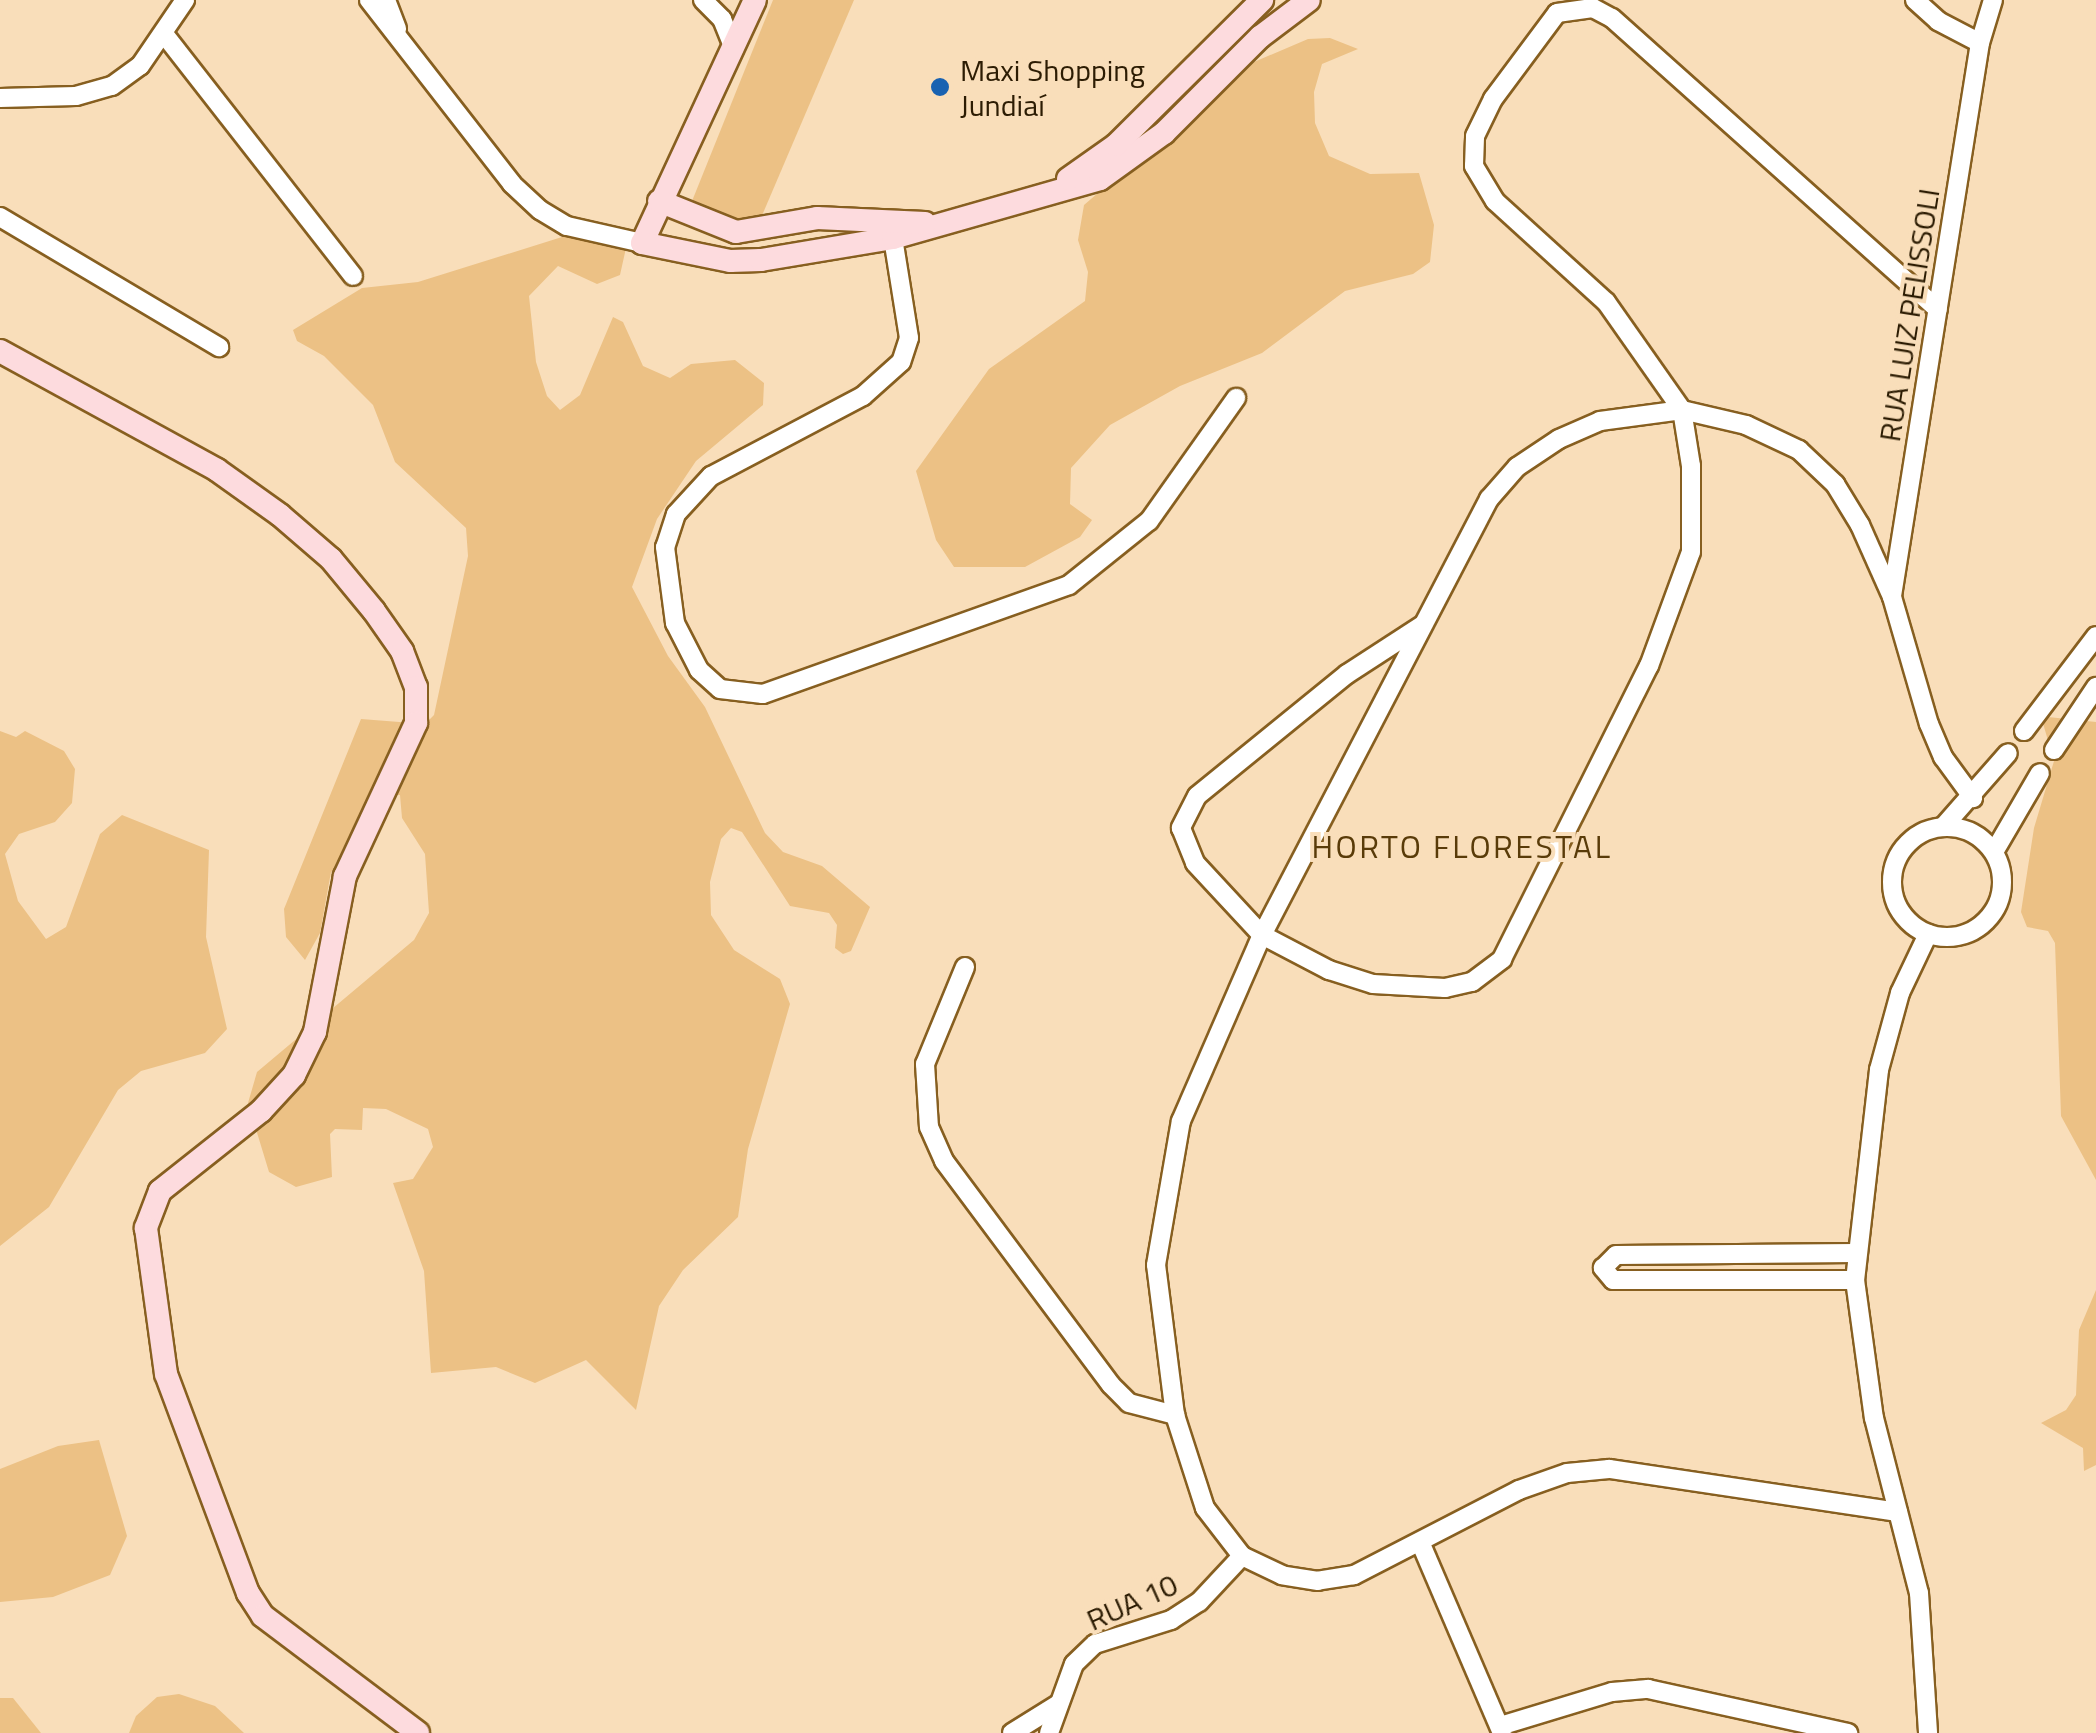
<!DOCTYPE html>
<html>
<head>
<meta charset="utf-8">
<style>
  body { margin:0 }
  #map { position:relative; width:2096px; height:1733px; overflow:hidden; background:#f9deba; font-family:"Titillium Web",sans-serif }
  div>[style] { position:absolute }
  .green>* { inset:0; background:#ecc185 }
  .roads { filter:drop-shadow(2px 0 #875f20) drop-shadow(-2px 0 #875f20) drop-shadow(0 2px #875f20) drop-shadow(0 -2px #875f20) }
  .street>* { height:18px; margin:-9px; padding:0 9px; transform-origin:9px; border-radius:9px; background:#fff }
  .street>.ring { margin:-9px; padding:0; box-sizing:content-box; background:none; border:18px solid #fff; border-radius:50% }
  .secondary>* { height:22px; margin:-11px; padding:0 11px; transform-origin:11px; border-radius:11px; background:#fddbde }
  .dots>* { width:28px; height:28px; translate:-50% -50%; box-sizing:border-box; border:5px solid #f9deba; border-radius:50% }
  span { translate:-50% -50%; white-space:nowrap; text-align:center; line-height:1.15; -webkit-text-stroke:8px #f9deba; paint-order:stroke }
  .poi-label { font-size:30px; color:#2c1c03 }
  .left { translate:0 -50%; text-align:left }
  .street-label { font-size:30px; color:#2c1c03 }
  .neighbourhood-label { font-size:32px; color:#593b09; letter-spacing:2.5px }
</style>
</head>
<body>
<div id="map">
  <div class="green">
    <div style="clip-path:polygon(773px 0,854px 0,755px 232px,686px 216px)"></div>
    <div style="clip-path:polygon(1330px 38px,1358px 49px,1322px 64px,1314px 92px,1315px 123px,1329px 156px,1370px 174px,1419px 173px,1434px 225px,1430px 262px,1413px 274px,1345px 291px,1262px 353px,1180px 386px,1110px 425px,1071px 468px,1070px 504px,1092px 520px,1080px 537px,1025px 567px,954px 567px,936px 540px,916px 471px,989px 369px,1085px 301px,1088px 272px,1078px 240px,1084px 205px,1247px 65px,1308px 39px)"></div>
    <div style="clip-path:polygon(589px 235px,626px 248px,620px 275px,597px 284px,558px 266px,529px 296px,536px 362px,547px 396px,560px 410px,580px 395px,613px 317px,623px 322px,643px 366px,670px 378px,691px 364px,735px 360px,764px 383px,763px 405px,696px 461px,657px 519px,632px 587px,668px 656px,705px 707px,765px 833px,783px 852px,822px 866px,870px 907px,851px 951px,843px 954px,835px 948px,837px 925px,829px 913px,790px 906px,742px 832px,731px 828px,721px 839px,710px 882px,711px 915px,734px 950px,780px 979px,790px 1004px,748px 1149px,738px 1217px,683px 1270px,659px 1306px,636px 1410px,586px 1360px,535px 1383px,496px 1367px,431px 1373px,424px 1271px,393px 1183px,413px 1179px,433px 1147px,428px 1129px,386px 1109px,363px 1108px,362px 1130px,335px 1129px,330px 1134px,332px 1177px,296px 1187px,269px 1172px,248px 1103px,257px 1072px,414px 940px,429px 913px,425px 854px,402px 818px,400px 795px,392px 795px,350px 857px,331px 872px,320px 933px,305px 960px,286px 937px,284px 909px,361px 719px,425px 724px,434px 715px,468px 556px,466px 528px,395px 462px,373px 405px,324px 356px,297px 341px,293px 330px,362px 288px,418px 282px,562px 237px)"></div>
    <div style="clip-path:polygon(2048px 717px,2096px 722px,2096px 1180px,2061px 1116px,2055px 943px,2048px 931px,2027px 927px,2021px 912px,2034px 828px,2054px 761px,2042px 720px)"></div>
    <div style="clip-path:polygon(0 731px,16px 737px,25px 731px,64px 751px,75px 769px,72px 803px,55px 822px,19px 834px,5px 854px,18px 901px,46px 939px,66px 927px,100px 834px,122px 815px,209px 850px,206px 937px,227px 1029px,205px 1053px,141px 1071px,118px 1090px,49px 1207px,0 1246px)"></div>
    <div style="clip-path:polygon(2096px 1290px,2096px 1465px,2084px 1471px,2083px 1448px,2041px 1423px,2066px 1410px,2076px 1395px,2079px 1330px)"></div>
    <div style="clip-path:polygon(99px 1440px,127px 1536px,110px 1575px,53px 1597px,0 1602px,0 1469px,58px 1446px)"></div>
    <div style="clip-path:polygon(179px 1694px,215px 1706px,244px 1733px,129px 1733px,136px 1716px,157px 1697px)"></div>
    <div style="clip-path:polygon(0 1698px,13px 1698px,41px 1733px,0 1733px)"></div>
  </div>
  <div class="roads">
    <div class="street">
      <div style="left:369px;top:0;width:233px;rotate:52.1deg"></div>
      <div style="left:512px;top:184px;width:38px;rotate:43deg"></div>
      <div style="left:540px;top:210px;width:31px;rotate:31deg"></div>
      <div style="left:567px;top:226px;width:77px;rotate:12.8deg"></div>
      <div style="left:386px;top:0;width:31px;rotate:69deg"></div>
      <div style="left:703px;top:0;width:27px;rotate:45deg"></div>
      <div style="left:722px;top:19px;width:32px;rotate:68deg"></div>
      <div style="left:1915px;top:0;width:31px;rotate:42deg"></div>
      <div style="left:1938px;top:21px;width:47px;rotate:27.6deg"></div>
      <div style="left:164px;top:34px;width:307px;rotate:52deg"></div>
      <div style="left:0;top:98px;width:76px;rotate:-1.5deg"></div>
      <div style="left:76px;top:96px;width:37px;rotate:-16deg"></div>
      <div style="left:112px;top:86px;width:34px;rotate:-36deg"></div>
      <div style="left:140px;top:66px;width:80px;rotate:-55.7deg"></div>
      <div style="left:0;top:217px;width:255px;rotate:30.7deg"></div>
      <div style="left:893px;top:238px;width:101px;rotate:80.9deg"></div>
      <div style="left:909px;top:338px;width:25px;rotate:108deg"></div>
      <div style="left:901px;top:362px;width:51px;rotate:138.2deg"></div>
      <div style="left:863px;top:396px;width:172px;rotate:152.2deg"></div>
      <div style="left:711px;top:476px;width:52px;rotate:132.6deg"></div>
      <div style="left:676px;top:514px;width:35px;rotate:108deg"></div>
      <div style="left:665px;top:547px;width:77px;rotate:82.5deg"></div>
      <div style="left:675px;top:623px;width:53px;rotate:62.9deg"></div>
      <div style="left:699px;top:670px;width:28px;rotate:42deg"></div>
      <div style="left:720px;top:689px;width:43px;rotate:6.6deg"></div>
      <div style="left:763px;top:694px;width:325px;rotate:-19.6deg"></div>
      <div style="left:1069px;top:585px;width:102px;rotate:-38.7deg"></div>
      <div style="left:1149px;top:521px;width:151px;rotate:-54.7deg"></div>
      <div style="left:1892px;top:596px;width:560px;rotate:-80.96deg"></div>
      <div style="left:1980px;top:43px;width:45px;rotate:-73.2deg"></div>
      <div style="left:1421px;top:626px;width:88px;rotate:147deg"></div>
      <div style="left:1347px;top:674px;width:193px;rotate:140.9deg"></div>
      <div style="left:1197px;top:796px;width:36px;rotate:117deg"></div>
      <div style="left:1181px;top:828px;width:38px;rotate:68deg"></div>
      <div style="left:1195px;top:863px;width:98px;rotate:47.1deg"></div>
      <div style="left:1262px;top:935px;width:76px;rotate:27.6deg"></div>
      <div style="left:1329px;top:970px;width:46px;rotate:17.7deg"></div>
      <div style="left:1373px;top:984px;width:72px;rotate:3.2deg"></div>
      <div style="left:1445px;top:988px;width:28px;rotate:-13deg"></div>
      <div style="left:1472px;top:982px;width:38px;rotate:-37deg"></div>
      <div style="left:1502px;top:959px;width:328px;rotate:-63.4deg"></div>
      <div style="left:1649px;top:666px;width:121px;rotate:-69.8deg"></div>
      <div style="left:1691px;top:552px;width:86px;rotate:-90deg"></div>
      <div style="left:1691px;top:466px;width:57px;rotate:-99.1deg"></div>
      <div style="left:1682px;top:410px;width:132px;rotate:-125.1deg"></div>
      <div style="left:1606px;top:302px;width:150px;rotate:-137.7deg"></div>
      <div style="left:1495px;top:201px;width:41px;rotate:-121deg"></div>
      <div style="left:1474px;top:166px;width:30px;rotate:-88deg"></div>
      <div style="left:1475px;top:136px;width:41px;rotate:-64.1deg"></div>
      <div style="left:1493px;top:99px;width:107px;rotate:-53.3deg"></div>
      <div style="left:1557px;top:13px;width:36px;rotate:-8deg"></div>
      <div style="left:1593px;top:8px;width:21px;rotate:28deg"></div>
      <div style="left:1612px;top:18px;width:437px;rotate:41.8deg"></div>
      <div style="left:2024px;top:731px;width:119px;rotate:-52.8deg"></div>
      <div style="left:2054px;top:750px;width:76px;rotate:-56.3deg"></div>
      <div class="ring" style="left:1892px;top:827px;width:92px;height:92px"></div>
      <div style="left:1943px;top:827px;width:98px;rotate:-48.7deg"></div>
      <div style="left:1994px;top:852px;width:91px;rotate:-59.8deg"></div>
      <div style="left:1928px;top:934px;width:65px;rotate:115.4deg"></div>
      <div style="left:1900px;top:993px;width:80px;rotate:105.3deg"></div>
      <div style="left:1879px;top:1070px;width:211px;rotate:96.5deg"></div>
      <div style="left:1855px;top:1280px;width:139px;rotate:82.2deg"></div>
      <div style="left:1874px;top:1418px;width:181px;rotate:75.6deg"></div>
      <div style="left:1919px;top:1593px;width:140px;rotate:86.3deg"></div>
      <div style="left:965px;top:967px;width:105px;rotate:112.4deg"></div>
      <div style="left:925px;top:1064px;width:63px;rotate:86.4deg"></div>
      <div style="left:929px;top:1127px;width:37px;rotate:66deg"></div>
      <div style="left:944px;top:1161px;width:279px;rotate:53.3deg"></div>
      <div style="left:1111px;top:1385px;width:25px;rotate:45deg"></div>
      <div style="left:1129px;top:1403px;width:48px;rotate:14.6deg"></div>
      <div style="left:1855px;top:1280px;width:242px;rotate:180deg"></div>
      <div style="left:1613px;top:1280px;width:16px;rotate:-130deg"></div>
      <div style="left:1603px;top:1268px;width:18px;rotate:-45deg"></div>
      <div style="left:1616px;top:1255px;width:240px;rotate:-0.5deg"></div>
      <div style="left:1898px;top:1512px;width:292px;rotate:-171.5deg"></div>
      <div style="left:1609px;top:1469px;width:42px;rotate:174.6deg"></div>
      <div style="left:1567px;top:1473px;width:51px;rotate:160.5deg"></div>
      <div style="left:1519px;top:1490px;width:186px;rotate:152.7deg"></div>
      <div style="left:1354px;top:1575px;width:36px;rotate:171deg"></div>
      <div style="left:1318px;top:1581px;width:36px;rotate:-171deg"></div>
      <div style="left:1282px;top:1575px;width:44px;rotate:-154.6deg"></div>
      <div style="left:1242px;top:1556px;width:61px;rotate:-127.6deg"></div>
      <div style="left:1205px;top:1508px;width:98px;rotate:-107.9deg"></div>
      <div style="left:1175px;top:1415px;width:151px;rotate:-97.2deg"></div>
      <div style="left:1156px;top:1265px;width:146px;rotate:-80.2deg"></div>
      <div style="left:1181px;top:1121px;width:203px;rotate:-66.5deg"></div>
      <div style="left:1262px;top:935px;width:492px;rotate:-62.5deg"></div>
      <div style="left:1489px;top:499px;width:43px;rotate:-48.8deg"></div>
      <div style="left:1517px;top:467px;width:50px;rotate:-33.7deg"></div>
      <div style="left:1559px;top:439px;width:45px;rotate:-23.7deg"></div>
      <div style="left:1600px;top:421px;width:83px;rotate:-7.6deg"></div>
      <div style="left:1682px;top:410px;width:66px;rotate:13.2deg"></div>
      <div style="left:1746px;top:425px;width:59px;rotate:25.3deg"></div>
      <div style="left:1799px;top:450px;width:50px;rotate:43.4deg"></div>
      <div style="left:1835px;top:484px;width:48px;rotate:58.6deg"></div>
      <div style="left:1860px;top:525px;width:79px;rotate:66deg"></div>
      <div style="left:1892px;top:597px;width:132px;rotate:73.8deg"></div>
      <div style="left:1929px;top:724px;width:36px;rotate:67deg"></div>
      <div style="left:1943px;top:757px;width:51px;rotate:53.8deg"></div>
      <div style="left:1421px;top:1544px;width:206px;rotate:66.8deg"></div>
      <div style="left:1500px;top:1726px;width:117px;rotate:-16.9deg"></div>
      <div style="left:1612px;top:1692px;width:36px;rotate:-5deg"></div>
      <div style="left:1648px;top:1689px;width:205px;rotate:12.4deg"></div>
      <div style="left:1012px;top:1733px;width:53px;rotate:-31.9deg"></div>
      <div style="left:1049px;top:1733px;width:73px;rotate:-70.1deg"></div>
      <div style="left:1074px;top:1664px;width:29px;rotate:-44deg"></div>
      <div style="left:1095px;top:1644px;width:80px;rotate:-17.5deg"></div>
      <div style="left:1171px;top:1620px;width:33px;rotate:-33deg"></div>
      <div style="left:1199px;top:1602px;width:63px;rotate:-46.9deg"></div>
    </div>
    <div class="secondary">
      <div style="left:755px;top:0;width:268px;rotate:114.9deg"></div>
      <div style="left:642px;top:243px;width:90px;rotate:11.6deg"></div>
      <div style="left:730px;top:261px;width:31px;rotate:-2deg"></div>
      <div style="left:761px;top:260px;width:134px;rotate:-9.5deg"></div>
      <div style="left:893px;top:238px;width:215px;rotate:-15.9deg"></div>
      <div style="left:1100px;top:179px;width:79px;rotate:-35.7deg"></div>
      <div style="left:1164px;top:133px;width:136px;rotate:-45deg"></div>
      <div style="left:1260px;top:37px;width:61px;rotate:-37.1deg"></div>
      <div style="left:1068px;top:179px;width:59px;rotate:-35.3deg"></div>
      <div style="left:1116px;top:145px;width:206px;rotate:-44.8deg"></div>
      <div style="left:659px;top:201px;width:83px;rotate:21.9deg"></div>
      <div style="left:736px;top:232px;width:82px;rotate:-9.8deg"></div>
      <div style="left:817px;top:218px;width:108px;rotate:2.7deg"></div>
      <div style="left:0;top:351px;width:247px;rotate:28.7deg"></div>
      <div style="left:217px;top:470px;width:77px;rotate:35.5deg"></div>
      <div style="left:280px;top:515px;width:67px;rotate:40.8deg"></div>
      <div style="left:331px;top:559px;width:67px;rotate:50.4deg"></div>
      <div style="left:374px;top:611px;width:49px;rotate:55deg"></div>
      <div style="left:402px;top:651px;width:39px;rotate:69deg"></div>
      <div style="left:416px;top:687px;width:36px;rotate:90deg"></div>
      <div style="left:416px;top:723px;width:169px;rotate:114.9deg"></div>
      <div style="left:345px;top:876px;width:159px;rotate:100.9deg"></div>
      <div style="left:315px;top:1032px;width:48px;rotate:116deg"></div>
      <div style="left:294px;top:1075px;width:49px;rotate:132.5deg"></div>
      <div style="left:261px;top:1111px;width:129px;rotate:141.6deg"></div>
      <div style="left:160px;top:1191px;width:40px;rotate:111deg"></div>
      <div style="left:146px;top:1228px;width:147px;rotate:82.2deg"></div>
      <div style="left:166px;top:1374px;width:234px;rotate:69.5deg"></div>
      <div style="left:248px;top:1593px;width:27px;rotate:57deg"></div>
      <div style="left:263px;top:1616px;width:194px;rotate:37deg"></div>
    </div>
  </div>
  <div class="dots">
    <div style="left:940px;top:87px;background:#1962b1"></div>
  </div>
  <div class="poi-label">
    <span class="left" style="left:960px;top:87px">Maxi Shopping<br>Jundiaí</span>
  </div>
  <div class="street-label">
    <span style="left:1909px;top:315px;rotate:-81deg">RUA LUIZ PELISSOLI</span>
    <span style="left:1132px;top:1602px;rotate:-24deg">RUA 10</span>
  </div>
  <div class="neighbourhood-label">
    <span style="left:1462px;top:846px">HORTO FLORESTAL</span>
  </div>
</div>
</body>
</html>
